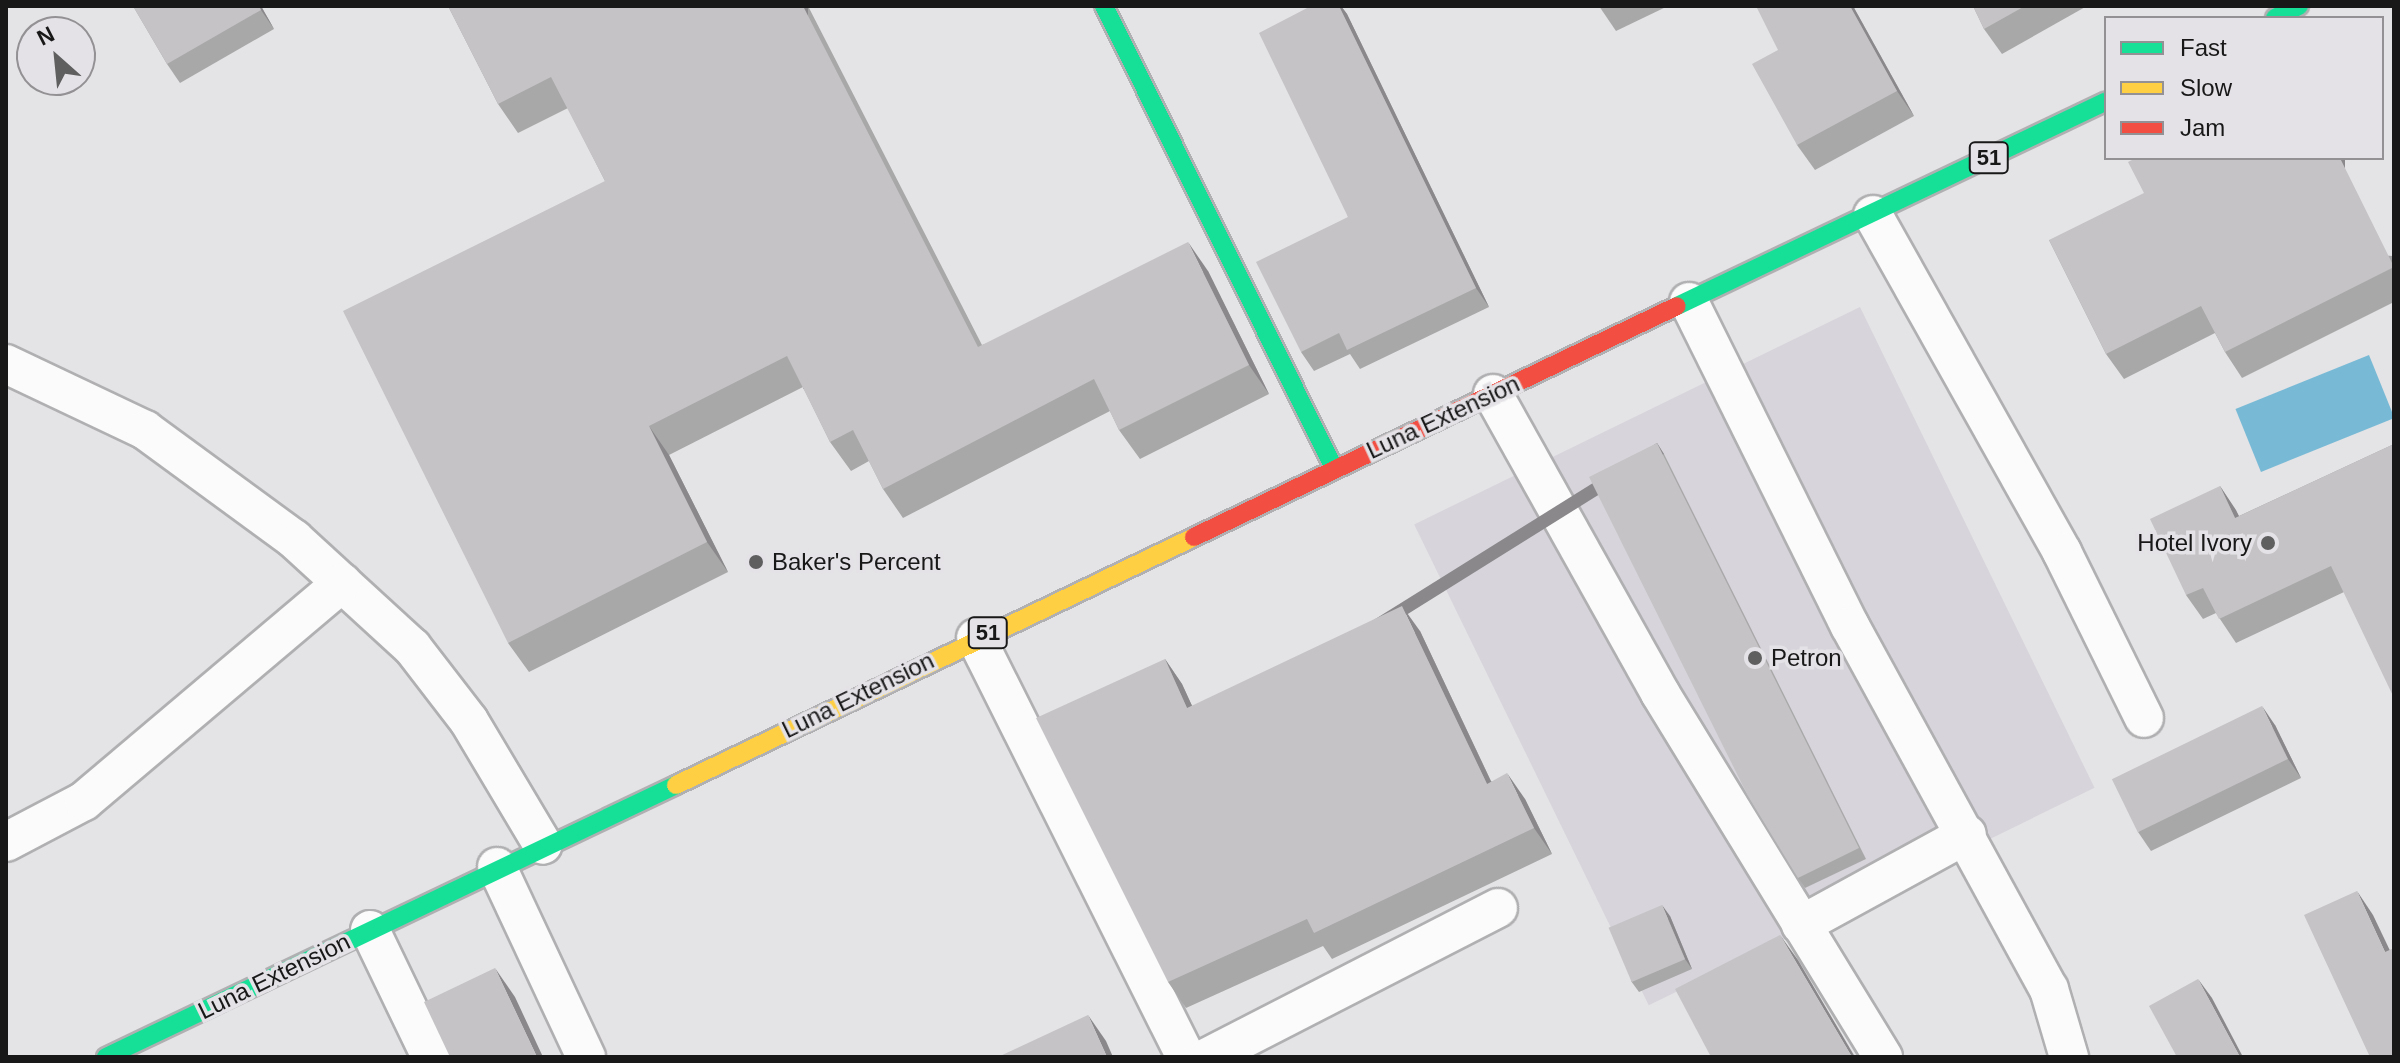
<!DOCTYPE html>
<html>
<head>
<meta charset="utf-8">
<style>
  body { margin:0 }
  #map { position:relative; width:2400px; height:1063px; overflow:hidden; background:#e4e3e5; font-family:Arial,sans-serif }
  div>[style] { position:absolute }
  .built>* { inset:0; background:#d7d4db; transform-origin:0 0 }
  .water>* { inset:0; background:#78bad6; transform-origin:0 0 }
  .roads { filter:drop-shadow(2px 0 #b0afb1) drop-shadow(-2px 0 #b0afb1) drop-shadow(0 2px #b0afb1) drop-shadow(0 -2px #b0afb1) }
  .lane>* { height:38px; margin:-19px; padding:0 19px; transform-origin:19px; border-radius:19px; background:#fbfbfb }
  .fast>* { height:18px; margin:-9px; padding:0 9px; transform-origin:9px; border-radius:9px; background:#16e098 }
  .slow>* { height:18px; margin:-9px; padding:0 9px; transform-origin:9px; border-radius:9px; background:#ffcf43 }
  .jam>* { height:18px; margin:-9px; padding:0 9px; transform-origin:9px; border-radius:9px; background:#f24e42 }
  .wall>* { inset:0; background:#a9a8a9 }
  .shaded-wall>* { inset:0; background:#8a888a; transform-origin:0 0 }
  .building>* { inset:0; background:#c5c3c5; transform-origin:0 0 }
  .dots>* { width:22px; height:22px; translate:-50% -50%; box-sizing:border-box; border:4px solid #e4e2e6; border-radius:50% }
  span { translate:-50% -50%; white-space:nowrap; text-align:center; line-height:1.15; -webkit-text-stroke:7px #e4e2e6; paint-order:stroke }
  .shield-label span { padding:2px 6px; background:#e4e2e6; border:2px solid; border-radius:6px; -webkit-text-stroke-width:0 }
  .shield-label { font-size:22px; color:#191819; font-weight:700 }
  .street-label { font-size:24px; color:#191819 }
  .poi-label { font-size:24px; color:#191819 }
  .right { translate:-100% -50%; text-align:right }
  .left { translate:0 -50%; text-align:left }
  .frame { position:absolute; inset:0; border:8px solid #191819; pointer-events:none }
  .legend { position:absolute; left:2104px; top:16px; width:280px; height:144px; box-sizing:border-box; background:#e4e2e6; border:2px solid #939194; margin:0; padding:10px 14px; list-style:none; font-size:24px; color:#191819 }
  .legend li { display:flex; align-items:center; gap:16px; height:40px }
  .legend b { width:40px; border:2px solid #939194 }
  .north { position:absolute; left:16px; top:16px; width:80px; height:80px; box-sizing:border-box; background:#e4e2e6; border:2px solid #939194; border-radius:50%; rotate:333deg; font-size:22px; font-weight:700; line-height:32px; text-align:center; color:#191819 }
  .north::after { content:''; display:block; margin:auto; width:28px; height:36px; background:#605f60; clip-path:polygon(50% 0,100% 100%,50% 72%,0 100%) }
</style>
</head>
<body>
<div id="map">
  <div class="built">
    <div style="left:1860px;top:307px;width:535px;height:496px;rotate:64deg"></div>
  </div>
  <div class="water">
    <div style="left:2369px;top:355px;width:68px;height:144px;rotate:68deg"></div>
  </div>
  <div class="roads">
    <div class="lane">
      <div style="left:1873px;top:215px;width:386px;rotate:60.7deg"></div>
      <div style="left:2062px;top:552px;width:185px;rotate:63.7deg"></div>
      <div style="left:1689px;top:302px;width:362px;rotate:63.6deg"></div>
      <div style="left:1850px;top:626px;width:414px;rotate:61.3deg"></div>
      <div style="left:2049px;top:989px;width:71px;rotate:73.6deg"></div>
      <div style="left:6px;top:364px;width:154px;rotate:25.4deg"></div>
      <div style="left:145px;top:430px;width:185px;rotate:36.2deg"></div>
      <div style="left:294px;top:539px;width:160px;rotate:42.5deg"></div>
      <div style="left:412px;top:647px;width:93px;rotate:52.4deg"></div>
      <div style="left:469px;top:721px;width:144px;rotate:59.2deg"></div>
      <div style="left:1493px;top:394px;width:342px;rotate:60.8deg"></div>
      <div style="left:1660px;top:693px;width:427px;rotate:58.5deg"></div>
      <div style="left:976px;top:638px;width:469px;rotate:63.4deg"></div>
      <div style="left:6px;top:842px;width:88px;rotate:-27.7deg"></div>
      <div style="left:84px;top:801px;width:338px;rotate:-40.2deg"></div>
      <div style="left:497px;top:867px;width:210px;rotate:64.9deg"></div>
      <div style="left:1801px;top:925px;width:189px;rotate:-28.7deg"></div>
      <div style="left:370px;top:930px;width:141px;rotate:64.3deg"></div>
      <div style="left:1208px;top:1057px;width:326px;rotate:-27.2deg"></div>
    </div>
    <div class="fast">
      <div style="left:1104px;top:6px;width:516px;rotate:63.53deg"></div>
      <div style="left:2275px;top:18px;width:27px;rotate:-27deg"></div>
      <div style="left:1677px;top:306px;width:475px;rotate:-25.5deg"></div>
      <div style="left:106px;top:1057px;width:632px;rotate:-25.51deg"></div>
    </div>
    <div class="slow">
      <div style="left:676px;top:785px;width:574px;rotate:-25.58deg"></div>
    </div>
    <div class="jam">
      <div style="left:1194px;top:537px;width:535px;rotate:-25.56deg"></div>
    </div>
  </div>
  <div class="wall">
    <div style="clip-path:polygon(133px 6px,261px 6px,274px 29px,180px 83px,167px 64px)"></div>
    <div style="clip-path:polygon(448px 6px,808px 6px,982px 345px,1208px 271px,1269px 394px,1140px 459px,1119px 430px,1110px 411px,903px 518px,883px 489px,869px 461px,851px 471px,830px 442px,803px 387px,669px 455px,728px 572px,529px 672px,508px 643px,605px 181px,568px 108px,518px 133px,498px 104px)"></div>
    <div style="clip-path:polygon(1311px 6px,1341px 6px,1347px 14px,1489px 307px,1360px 369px,1350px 354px,1314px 371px,1301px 352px,1348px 217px)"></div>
    <div style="clip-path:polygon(1599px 6px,1668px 6px,1616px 31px)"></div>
    <div style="clip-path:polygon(1853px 6px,1914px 116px,1815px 170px,1797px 145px,1778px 50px)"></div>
    <div style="clip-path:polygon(1973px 6px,2087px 6px,2002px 54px,1984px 29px)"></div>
    <div style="clip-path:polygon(2049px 240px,2394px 256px,2394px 302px,2242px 378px,2225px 352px,2215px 333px,2124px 379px,2106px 354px)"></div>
    <div style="clip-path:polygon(1657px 443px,1664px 454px,1866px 859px,1805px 888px,1798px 878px)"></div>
    <div style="clip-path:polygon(2394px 444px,2344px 592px,2236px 643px,2216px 613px,2203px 619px,2186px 595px,2220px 486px,2239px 516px)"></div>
    <div style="clip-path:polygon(1420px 631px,1491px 781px,1525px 799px,1552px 854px,1332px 959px,1323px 946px,1186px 1008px,1168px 982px,1165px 659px,1182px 684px,1192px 706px)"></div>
    <div style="clip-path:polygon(2275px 725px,2301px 778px,2151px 851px,2138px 832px)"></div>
    <div style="clip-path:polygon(1670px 916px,1692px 969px,1639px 992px,1631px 981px)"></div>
  </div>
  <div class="shaded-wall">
    <div style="clip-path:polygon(259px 6px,261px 6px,274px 29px,261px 10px)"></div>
    <div style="left:803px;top:6px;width:5px;height:383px"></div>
    <div style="clip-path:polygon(1339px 6px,1341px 6px,1347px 14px,1489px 307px,1476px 288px)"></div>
    <div style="clip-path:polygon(1850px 6px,1853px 6px,1914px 116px,1897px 91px)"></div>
    <div style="left:2340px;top:158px;width:5px;height:121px"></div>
    <div style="clip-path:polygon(1188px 242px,1208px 271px,1269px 394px,1249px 365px)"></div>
    <div style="clip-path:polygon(649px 426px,669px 455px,728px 572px,707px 542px)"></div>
    <div style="left:1657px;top:443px;width:13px;height:453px;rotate:58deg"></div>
    <div style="clip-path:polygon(2220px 486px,2236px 510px,2251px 542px,2235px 518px)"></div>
    <div style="clip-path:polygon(1402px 606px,1420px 631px,1504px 809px,1487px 784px)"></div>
    <div style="clip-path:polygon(1165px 659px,1182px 684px,1205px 734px,1187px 708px)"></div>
    <div style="clip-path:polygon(2262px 706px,2275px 725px,2301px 778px,2288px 759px)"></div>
    <div style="clip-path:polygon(1507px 773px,1525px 799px,1552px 854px,1534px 828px)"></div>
    <div style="clip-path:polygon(2357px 891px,2373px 915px,2394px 959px,2385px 952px)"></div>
    <div style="clip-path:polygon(1662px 905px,1670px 916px,1692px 969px,1685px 959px)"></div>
    <div style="clip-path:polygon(1780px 935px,1798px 960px,1855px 1057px,1852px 1057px)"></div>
    <div style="clip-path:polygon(495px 968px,515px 997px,543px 1057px,537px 1057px)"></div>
    <div style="clip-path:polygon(2198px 979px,2212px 998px,2243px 1057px,2240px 1057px)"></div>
    <div style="clip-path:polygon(1088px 1015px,1106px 1041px,1113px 1057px,1107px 1057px)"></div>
  </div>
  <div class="building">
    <div style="clip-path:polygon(133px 6px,259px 6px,261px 10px,167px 64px)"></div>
    <div style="clip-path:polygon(448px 6px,803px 6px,978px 347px,1188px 242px,1249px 365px,1119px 430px,1094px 379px,883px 489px,853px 430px,830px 442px,787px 356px,649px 426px,707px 542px,508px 643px,343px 311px,605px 181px,551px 77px,498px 104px)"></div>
    <div style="clip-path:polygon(1311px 6px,1339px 6px,1476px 288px,1347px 350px,1339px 333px,1301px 352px,1256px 262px,1348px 217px,1259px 33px)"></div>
    <div style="clip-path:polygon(1756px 6px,1850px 6px,1897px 91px,1797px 145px,1752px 64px,1778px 50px)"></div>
    <div style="clip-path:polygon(1973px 6px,2025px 6px,1984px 29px)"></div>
    <div style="clip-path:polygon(2136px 158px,2340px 158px,2394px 267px,2225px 352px,2201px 306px,2106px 354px,2049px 240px,2144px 193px,2128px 162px)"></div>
    <div style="clip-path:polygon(1657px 443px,1859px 848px,1798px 878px,1748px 796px,1589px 477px)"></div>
    <div style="clip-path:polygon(2394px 444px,2394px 698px,2331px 566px,2219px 619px,2203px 588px,2186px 595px,2150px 519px,2220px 486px,2235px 518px)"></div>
    <div style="clip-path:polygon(1402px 606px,1487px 784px,1507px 773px,1534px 828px,1314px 933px,1307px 919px,1168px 982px,1036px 718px,1165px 659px,1187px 708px)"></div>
    <div style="left:2262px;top:706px;width:59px;height:167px;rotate:64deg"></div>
    <div style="clip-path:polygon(2357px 891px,2385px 952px,2394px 948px,2394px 1057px,2370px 1057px,2304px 915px)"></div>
    <div style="left:1662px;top:905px;width:59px;height:58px;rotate:67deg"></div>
    <div style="clip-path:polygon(1780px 935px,1852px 1057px,1711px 1057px,1675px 989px)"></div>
    <div style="clip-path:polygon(495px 968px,537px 1057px,450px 1057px,424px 1002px)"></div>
    <div style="clip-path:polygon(2198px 979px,2240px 1057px,2177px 1057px,2149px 1006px)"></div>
    <div style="clip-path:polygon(1088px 1015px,1107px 1057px,998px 1057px)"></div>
  </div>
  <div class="dots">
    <div style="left:2268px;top:543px;background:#605f60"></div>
    <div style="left:756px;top:562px;background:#605f60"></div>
    <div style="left:1755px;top:658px;background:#605f60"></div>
  </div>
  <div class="shield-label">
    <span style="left:1989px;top:158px">51</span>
    <span style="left:988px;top:633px">51</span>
  </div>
  <div class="street-label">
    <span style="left:1443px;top:417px;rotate:-25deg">Luna Extension</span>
    <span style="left:858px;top:695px;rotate:-26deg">Luna Extension</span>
    <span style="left:274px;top:976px;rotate:-26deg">Luna Extension</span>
  </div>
  <div class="poi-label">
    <span class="right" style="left:2252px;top:543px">Hotel Ivory</span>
    <span class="left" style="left:772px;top:562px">Baker's Percent</span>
    <span class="left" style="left:1771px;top:658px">Petron</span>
  </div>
  <div class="frame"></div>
  <ul class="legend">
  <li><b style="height:10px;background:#16e098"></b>Fast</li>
  <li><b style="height:10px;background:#ffcf43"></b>Slow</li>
  <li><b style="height:10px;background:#f24e42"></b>Jam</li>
  </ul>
  <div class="north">N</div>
</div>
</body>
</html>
